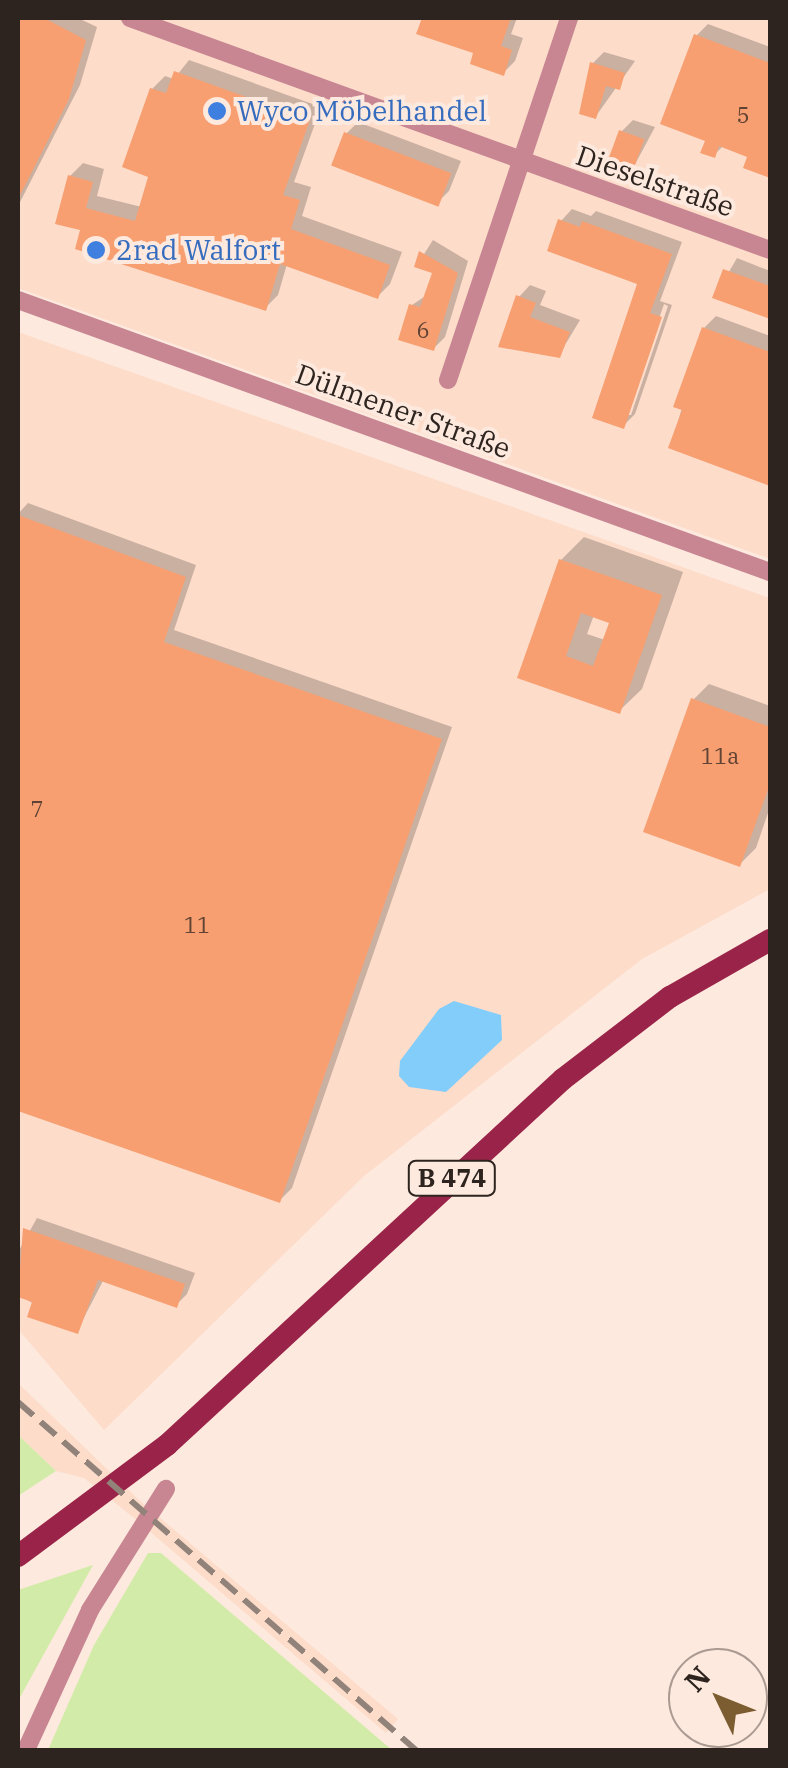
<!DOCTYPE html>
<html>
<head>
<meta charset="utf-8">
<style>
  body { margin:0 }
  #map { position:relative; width:788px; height:1768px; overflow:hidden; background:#fde9de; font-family:"IBM Plex Serif",serif }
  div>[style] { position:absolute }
  .built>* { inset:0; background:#fddcca }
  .green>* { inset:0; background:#d3eba8 }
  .water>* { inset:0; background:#83cdfa }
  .shadow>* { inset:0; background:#0003 }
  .building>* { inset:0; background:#f79f71; transform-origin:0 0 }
  .minor>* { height:18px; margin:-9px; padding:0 9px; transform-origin:9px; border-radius:9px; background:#c78692 }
  .major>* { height:22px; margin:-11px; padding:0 11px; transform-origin:11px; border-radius:11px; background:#9a2449 }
  .rail>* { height:6px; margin-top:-3px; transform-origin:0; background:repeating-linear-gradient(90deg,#91827a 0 20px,transparent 0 30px) }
  .dots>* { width:28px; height:28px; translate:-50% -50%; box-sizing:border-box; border:5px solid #fde9de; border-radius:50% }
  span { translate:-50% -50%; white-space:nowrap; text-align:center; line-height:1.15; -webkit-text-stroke:8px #fde9de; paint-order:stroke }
  .number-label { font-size:22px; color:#604334 }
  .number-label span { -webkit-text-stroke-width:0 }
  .shield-label span { padding:2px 8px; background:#fde9de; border:2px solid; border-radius:8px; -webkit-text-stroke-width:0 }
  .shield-label { font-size:25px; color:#2e241f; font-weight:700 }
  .shop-label { font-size:28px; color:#366cbe }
  .left { translate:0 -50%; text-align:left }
  .street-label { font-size:28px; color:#2e241f }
  .frame { position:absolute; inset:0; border:20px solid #2e241f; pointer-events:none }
  .north { position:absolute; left:668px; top:1648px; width:100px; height:100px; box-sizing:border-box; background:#fde9de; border:2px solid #aa9a92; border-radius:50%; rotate:313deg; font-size:28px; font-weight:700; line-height:40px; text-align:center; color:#2e241f }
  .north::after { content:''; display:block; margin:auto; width:35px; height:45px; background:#7c5d32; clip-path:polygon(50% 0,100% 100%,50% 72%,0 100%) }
</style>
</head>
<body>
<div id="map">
  <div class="built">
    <div style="clip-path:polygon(18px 18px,770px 18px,770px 559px,18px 288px)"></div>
    <div style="clip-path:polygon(18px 332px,770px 598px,770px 889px,642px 959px,364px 1176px,104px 1430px,18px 1329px)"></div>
    <div style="clip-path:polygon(18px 1383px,139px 1500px,398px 1719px,386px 1733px,134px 1518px,84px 1478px,56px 1471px,18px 1435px)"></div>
  </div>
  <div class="green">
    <div style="clip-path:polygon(18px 1435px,56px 1471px,18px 1496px)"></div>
    <div style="clip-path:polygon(148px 1553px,161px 1553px,392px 1750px,48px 1750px,94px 1645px)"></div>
    <div style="clip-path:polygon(93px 1565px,18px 1701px,18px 1590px)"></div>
  </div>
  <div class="water">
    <div style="clip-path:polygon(454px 1001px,501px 1015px,502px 1040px,446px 1092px,409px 1087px,399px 1076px,400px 1061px,439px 1009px)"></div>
  </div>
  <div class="shadow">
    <div style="clip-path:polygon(18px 18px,78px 18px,97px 27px,80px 85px,18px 206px)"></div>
    <div style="clip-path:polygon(425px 18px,517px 18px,511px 34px,523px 38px,515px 61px,503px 73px,476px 51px,420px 33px)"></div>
    <div style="clip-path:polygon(708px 24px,770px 47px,770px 176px,746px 167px,751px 155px,724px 145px,714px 155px,696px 36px)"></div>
    <div style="clip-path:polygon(604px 52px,635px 61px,596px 116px,593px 63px)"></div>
    <div style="clip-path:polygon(189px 60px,321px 107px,294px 182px,311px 187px,302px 216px,402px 252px,390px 284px,377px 297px,287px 264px,278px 295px,265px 308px,83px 229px,70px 176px,83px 163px,104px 169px,97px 196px,142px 207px,152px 175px,152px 89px,165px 76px,174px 79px)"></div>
    <div style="clip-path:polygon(633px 120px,655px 127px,633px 168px,621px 132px)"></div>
    <div style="clip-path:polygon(358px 122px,461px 161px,449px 191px,437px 203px,346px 134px)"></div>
    <div style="clip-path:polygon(evenodd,572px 209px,591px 216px,596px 211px,682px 242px,660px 301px,672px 305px,635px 414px,623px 426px,641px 282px,561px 221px,572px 209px,664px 304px,668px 306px,631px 415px,626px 415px,664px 304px)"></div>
    <div style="clip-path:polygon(433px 240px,468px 261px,445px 337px,433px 349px,412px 305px,427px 295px,435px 272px,417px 265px)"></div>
    <div style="clip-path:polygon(737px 258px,770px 271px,770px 317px,715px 296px)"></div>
    <div style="clip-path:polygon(530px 285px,546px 291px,540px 305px,580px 320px,559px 355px,501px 345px,519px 297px)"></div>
    <div style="clip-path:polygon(716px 316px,770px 336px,770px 483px,671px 447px,704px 328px)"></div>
    <div style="clip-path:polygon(28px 503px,196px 565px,174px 630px,452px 727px,292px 1188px,280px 1200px,18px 1108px,18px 514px)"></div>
    <div style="clip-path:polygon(evenodd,584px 537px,683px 572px,642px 689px,619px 711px,520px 676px,561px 560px,584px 537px,594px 615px,612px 621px,605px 640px,587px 634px,594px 615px)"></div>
    <div style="clip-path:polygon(709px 684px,770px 706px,770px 807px,756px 848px,740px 864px,693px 700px)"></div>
    <div style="clip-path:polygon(37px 1218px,195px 1273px,187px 1294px,176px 1305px,104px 1279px,77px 1331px,18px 1294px,18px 1252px)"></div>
  </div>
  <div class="building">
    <div style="clip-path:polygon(18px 18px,44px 18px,86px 40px,69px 99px,18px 199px)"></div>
    <div style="clip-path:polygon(422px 18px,511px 18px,501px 46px,512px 50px,504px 76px,470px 64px,473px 53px,416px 34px)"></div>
    <div style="clip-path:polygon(694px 34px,770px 63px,770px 178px,743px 168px,747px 157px,719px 146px,715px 158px,700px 153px,705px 141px,660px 124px)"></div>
    <div style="clip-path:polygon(590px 62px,625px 73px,620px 90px,606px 86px,596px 119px,579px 114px)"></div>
    <div style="clip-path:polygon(174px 71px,310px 120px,283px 195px,300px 200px,291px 229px,390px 265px,378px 299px,280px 264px,266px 311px,75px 249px,80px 230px,55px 224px,68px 175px,93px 182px,86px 208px,135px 221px,148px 177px,122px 167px,150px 88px,166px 93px)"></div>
    <div style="left:619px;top:130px;width:27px;height:34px;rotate:20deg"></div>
    <div style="left:344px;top:132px;width:115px;height:36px;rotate:21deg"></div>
    <div style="clip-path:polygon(558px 219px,580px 227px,582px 221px,672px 254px,650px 313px,662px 317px,624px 429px,592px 418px,637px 284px,547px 251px)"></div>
    <div style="clip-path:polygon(419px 251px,458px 273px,434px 351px,398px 340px,409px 304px,420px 307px,432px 273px,414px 267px)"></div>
    <div style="clip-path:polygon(723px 269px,770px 286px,770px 319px,712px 298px)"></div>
    <div style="clip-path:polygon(516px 295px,536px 303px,530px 317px,570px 332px,560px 358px,498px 347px)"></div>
    <div style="clip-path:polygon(702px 327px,770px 352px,770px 486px,668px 448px,682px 410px,673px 407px)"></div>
    <div style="clip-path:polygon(18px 515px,186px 577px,164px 642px,442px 739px,280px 1203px,18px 1111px)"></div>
    <div style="clip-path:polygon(evenodd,559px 559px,662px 595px,620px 714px,517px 678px,559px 559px,581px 613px,609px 623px,593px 666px,566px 656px,581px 613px)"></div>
    <div style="clip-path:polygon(691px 698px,770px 727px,770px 784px,740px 867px,643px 832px)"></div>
    <div style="clip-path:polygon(23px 1228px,185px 1284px,177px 1308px,98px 1280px,78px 1334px,27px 1317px,32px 1302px,18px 1297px)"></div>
  </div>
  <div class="minor">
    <div style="left:130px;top:18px;width:681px;rotate:19.93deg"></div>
    <div style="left:18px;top:300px;width:800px;rotate:19.89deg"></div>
    <div style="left:448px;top:380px;width:382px;rotate:-71.5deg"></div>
    <div style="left:26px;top:1750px;width:154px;rotate:-65.4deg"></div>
    <div style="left:90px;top:1610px;width:143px;rotate:-57.9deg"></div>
  </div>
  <div class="major">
    <div style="left:18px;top:1556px;width:186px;rotate:-36.7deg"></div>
    <div style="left:167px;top:1445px;width:539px;rotate:-42.75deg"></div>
    <div style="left:563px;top:1079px;width:135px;rotate:-37.5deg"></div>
    <div style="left:670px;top:997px;width:115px;rotate:-29.7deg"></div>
  </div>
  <div class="rail">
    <div style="left:18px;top:1402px;width:529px;rotate:41.17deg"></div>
  </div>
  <div class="dots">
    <div style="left:217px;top:111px;background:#3f7fe0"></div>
    <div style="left:96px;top:250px;background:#3f7fe0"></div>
  </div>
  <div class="number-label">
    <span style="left:743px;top:115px">5</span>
    <span style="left:423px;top:330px">6</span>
    <span style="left:720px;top:756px">11a</span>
    <span style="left:37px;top:809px">7</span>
    <span style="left:197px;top:925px">11</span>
  </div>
  <div class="shield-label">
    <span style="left:452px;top:1178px">B 474</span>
  </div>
  <div class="shop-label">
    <span class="left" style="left:237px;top:111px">Wyco Möbelhandel</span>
    <span class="left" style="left:116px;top:250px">2rad Walfort</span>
  </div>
  <div class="street-label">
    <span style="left:655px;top:181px;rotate:19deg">Dieselstraße</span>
    <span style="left:403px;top:411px;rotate:20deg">Dülmener Straße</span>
  </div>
  <div class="frame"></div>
  <div class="north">N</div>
</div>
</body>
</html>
